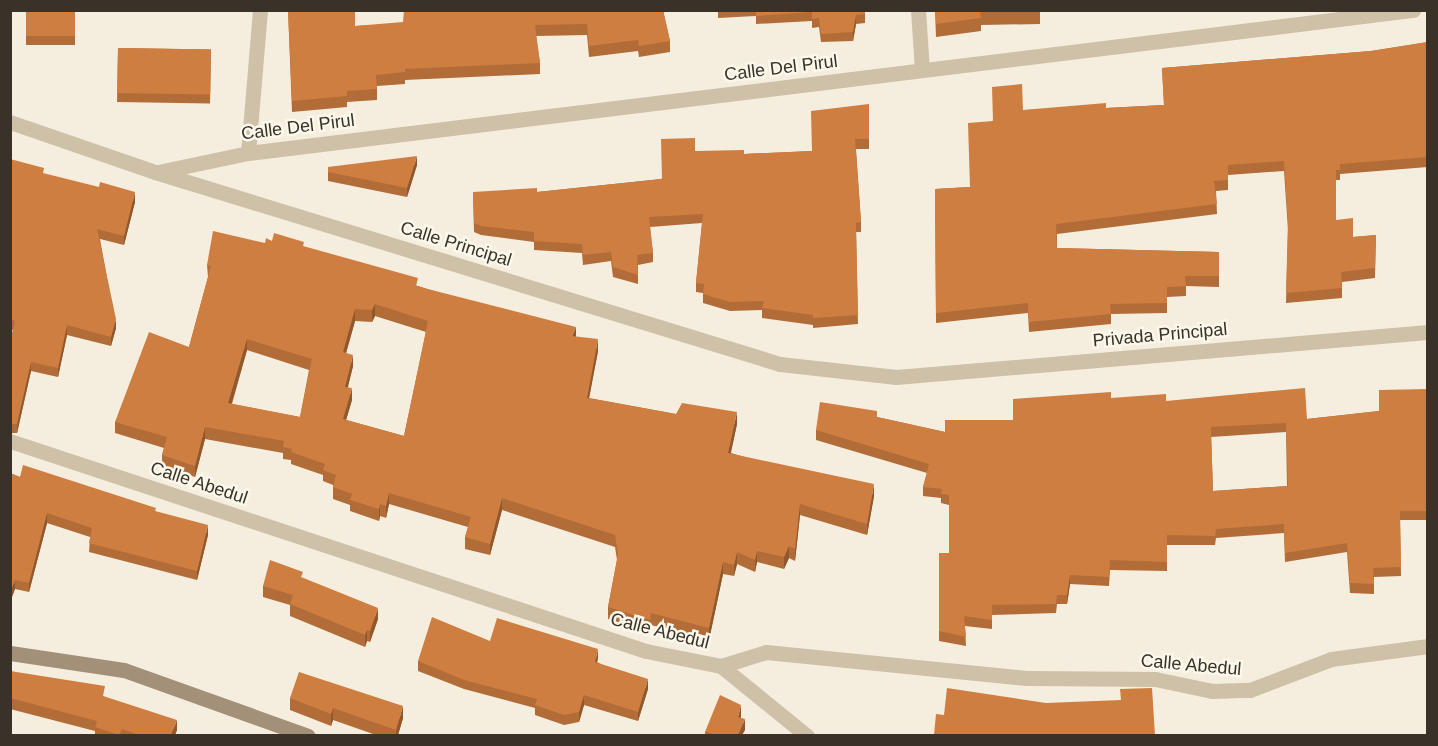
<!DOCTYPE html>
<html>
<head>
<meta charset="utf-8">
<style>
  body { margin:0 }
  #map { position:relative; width:1438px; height:746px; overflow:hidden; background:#f5eede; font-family:Arial,sans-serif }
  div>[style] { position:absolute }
  .street>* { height:15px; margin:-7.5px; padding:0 7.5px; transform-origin:7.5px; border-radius:7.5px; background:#cec1a8 }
  .secondary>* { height:15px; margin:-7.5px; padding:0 7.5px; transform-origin:7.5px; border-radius:7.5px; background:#a29079 }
  .wall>* { inset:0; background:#b26c38; transform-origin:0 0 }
  .shaded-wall>* { inset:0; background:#91582e }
  .building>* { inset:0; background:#cf7e41; transform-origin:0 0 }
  span { translate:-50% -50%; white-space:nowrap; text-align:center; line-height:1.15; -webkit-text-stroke:5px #fbf7eb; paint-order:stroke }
  .street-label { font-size:18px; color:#3a3229 }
  .frame { position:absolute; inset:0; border:12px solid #3a3229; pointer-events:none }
</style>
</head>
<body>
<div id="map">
  <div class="street">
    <div style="left:918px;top:10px;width:60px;rotate:86.2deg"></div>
    <div style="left:10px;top:122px;width:153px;rotate:19deg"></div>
    <div style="left:155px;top:172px;width:654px;rotate:17.08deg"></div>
    <div style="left:780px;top:364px;width:117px;rotate:6.4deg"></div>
    <div style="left:896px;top:377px;width:534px;rotate:-4.83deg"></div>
    <div style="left:248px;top:153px;width:144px;rotate:-85.2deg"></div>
    <div style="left:158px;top:172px;width:92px;rotate:-11.9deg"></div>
    <div style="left:248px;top:153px;width:1174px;rotate:-7deg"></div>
    <div style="left:10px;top:441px;width:670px;rotate:18.27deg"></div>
    <div style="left:646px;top:651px;width:76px;rotate:11.3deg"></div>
    <div style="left:721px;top:666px;width:47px;rotate:-17.3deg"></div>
    <div style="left:766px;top:652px;width:262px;rotate:5.7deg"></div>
    <div style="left:1027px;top:678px;width:128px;rotate:0.4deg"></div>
    <div style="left:1155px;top:679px;width:58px;rotate:11.9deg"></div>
    <div style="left:1212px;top:691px;width:38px;rotate:-2deg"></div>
    <div style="left:1250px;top:690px;width:87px;rotate:-20.9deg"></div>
    <div style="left:1331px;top:659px;width:98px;rotate:-7.6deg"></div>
    <div style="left:721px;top:666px;width:111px;rotate:39.1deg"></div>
  </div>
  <div class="secondary">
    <div style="left:10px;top:653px;width:115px;rotate:8.5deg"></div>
    <div style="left:124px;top:670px;width:195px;rotate:19.7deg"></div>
  </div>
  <div class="wall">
    <div style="left:26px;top:10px;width:49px;height:35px"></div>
    <div style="clip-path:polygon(288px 10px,355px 26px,663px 10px,670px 41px,670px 52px,639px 57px,638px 51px,589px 57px,587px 35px,536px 36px,540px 63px,540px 74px,405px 80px,405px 84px,377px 86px,377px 100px,347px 102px,347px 107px,292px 112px)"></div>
    <div style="clip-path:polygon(718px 10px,865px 10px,865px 23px,856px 24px,853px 41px,821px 42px,819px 27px,812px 28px,812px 21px,756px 24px,756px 16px,718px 18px)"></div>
    <div style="clip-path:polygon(935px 10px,1040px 10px,1040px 24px,981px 25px,981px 31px,936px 37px)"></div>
    <div style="clip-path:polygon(1428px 42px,1428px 167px,1340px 174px,1340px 180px,1336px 180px,1336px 220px,1353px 237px,1376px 235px,1375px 278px,1342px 282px,1342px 298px,1286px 303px,1288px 230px,1284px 171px,1228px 175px,1228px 190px,1216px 191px,1217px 214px,1057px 234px,1057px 248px,1219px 252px,1219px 287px,1186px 286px,1186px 296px,1167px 297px,1167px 313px,1111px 314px,1111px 324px,1029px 332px,1028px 313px,936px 323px,935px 189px,970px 187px,992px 121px,1023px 110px,1106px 108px,1164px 105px,1162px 68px,1371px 51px)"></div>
    <div style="left:118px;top:48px;width:93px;height:54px;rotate:1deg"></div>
    <div style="clip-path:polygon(869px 104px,869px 149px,856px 149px,861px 222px,861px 232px,856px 232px,858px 324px,813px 328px,813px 325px,762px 318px,762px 310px,730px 311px,703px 303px,703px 293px,696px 292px,696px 283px,702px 223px,650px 227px,653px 253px,653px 262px,638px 265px,638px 284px,613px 277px,611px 261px,583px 265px,582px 253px,534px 250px,534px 242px,481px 235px,474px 232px,473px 192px,537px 192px,661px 179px,695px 151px,744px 154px,812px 151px)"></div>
    <div style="clip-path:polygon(10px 159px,44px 174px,135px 202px,124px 245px,100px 239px,116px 328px,111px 346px,67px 335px,58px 377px,31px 371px,17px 433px,10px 433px,10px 342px,13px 330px,10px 329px)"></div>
    <div style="clip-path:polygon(417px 165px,407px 197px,328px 181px,328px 167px)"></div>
    <div style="clip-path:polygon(evenodd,272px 241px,304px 247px,418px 286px,576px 337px,598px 351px,589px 398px,676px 414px,737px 424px,731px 453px,874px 496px,867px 535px,800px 515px,795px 561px,789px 558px,784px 569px,757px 562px,755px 572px,737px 564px,734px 576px,723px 574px,709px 640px,651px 625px,650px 632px,608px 619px,608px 607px,617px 560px,615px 547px,502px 510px,490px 555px,465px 549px,465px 537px,468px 527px,389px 504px,386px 518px,380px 516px,379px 521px,350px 511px,350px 505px,333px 499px,333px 485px,323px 481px,323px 475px,291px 464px,291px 460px,283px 459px,283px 453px,205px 439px,195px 477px,162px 466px,162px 455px,164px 448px,115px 433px,115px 422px,189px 347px,208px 277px,207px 265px,272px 241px,375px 316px,426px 332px,404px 436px,346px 420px,352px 400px,348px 387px,353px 366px,346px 353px,355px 321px,372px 322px,375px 316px,272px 241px,247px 350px,309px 370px,300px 417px,232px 404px,247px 350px)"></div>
    <div style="clip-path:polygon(evenodd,1428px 389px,1428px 520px,1400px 520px,1401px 576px,1374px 577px,1374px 594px,1350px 593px,1347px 552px,1285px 562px,1284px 533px,1216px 538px,1215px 545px,1167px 545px,1167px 571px,1110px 570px,1109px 586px,1070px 584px,1067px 604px,1057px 604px,1056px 613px,992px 615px,992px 629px,965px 626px,966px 646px,939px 641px,939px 553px,949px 553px,949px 505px,941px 503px,941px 498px,923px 496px,923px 487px,927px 473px,816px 440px,816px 430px,877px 417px,945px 432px,1013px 420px,1111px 398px,1166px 401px,1307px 419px,1379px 411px,1428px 389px,1286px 432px,1287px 486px,1213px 491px,1211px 437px,1286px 432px)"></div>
    <div style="clip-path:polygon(10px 473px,20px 477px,156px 512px,208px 535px,197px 580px,89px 552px,90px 537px,47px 523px,29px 592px,15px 589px,10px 602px)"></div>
    <div style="clip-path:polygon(303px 578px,378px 619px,370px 642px,367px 641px,365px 647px,290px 616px,290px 605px,263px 597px,263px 586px)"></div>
    <div style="clip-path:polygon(490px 641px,598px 658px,597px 662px,648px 689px,638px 721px,584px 705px,579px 722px,564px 725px,535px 715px,535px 708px,464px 689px,418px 671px,418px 661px)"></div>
    <div style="clip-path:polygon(10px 671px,105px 697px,177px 730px,175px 735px,95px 735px,95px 731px,10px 709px)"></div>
    <div style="clip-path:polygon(290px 698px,403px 718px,398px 735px,376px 735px,333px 720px,331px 726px,290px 710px)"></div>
    <div style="clip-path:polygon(741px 716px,741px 718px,745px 730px,742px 735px,705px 735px,705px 732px)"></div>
  </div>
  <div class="shaded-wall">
    <div style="clip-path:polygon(856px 15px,856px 24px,853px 41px,853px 32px)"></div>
    <div style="clip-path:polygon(417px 156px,417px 165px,407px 197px,407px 188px)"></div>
    <div style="clip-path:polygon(135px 192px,135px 202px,124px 245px,124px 236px)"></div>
    <div style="clip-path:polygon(375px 304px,375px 316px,372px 322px,372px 310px)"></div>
    <div style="clip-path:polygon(355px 309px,355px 321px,343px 364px,343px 352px)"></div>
    <div style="clip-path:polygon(116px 319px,116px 328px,111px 346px,111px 337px)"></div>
    <div style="clip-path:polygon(67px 325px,67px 335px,58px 377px,58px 368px)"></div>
    <div style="clip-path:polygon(576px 327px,576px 339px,572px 336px)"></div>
    <div style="clip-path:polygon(247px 339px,247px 350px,228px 415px,228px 403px)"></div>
    <div style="clip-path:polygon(598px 339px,598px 351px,587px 409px,587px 398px)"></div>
    <div style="clip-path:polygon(353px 355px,353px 366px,345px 398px,345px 387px)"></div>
    <div style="clip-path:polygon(31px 362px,31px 371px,17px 433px,17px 424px)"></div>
    <div style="clip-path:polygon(352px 388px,352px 400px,343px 430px,343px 419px)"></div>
    <div style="clip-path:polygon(737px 412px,737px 424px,728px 464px,728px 453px)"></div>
    <div style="clip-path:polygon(205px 427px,205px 439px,195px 477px,195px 466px)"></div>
    <div style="clip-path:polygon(874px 484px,874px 496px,867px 535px,867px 524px)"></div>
    <div style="clip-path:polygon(389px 493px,389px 504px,386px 518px,386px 506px)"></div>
    <div style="clip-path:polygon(502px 498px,502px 510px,490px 555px,490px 544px)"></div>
    <div style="clip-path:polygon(380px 504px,380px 516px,379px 521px,379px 509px)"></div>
    <div style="clip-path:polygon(800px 504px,800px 515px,795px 561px,795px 549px)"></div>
    <div style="clip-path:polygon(47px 513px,47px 523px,29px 592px,29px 583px)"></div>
    <div style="clip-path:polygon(208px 525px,208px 535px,197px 580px,197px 571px)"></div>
    <div style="clip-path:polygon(789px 546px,789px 558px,784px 569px,784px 557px)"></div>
    <div style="clip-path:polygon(757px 551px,757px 562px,755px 572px,755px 560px)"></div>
    <div style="clip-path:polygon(737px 552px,737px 564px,734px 576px,734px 565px)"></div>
    <div style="clip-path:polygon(723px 562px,723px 574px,709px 640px,709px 628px)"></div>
    <div style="clip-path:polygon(1070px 575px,1070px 584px,1067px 604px,1067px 595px)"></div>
    <div style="clip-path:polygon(15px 580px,15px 589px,10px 602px,10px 593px)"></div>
    <div style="clip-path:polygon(378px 608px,378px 619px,370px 642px,370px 631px)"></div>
    <div style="clip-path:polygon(367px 630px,367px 641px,365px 647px,365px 635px)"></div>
    <div style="clip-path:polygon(598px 649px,598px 658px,595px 671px,595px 662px)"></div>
    <div style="clip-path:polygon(648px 679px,648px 689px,638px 721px,638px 712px)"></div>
    <div style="clip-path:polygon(584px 695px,584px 705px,579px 722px,579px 712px)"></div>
    <div style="clip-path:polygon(741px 705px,741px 716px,738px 727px,738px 717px)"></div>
    <div style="clip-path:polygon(403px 706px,403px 718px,398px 735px,396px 735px,396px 730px)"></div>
    <div style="clip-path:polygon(333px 708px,333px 720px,331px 726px,331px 714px)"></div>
    <div style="clip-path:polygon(745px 719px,745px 730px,742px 735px,738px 735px)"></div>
    <div style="clip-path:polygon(177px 720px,177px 730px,175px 735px,171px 735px)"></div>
  </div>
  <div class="building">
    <div style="left:26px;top:10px;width:49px;height:26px"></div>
    <div style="clip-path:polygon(288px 10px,355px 10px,355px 26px,403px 22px,404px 10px,663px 10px,670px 41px,639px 46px,638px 40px,589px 46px,587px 24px,535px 25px,540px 63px,405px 69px,405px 72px,376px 75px,377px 89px,347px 91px,347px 96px,292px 101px)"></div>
    <div style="clip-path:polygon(756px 10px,865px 10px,865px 14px,856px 15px,853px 32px,821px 34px,819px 18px,812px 19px,812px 12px,756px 16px)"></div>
    <div style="clip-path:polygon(936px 10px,1040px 10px,1040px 11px,980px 11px,981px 18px,936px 24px)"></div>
    <div style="clip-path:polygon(1428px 42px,1428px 157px,1340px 164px,1340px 170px,1336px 170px,1336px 220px,1353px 218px,1353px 237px,1376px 235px,1375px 268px,1341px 272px,1342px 288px,1286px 293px,1288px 223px,1284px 161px,1228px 165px,1228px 180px,1214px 181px,1217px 204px,1056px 224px,1057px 248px,1219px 252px,1219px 276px,1185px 276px,1186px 286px,1167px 287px,1167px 303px,1110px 304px,1111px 314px,1029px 322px,1028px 303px,936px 313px,935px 189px,970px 187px,968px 123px,993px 121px,992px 87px,1022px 84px,1023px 110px,1106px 103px,1106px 108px,1164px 105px,1162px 68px,1371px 51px)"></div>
    <div style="left:118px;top:48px;width:93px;height:45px;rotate:1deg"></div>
    <div style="clip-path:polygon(869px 104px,869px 139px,855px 139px,861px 222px,856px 223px,858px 315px,813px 318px,813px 315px,762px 308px,764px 301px,730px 302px,703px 294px,704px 284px,696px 283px,703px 214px,649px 217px,653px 253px,637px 255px,638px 275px,613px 267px,611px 252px,583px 255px,582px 244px,534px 241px,534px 232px,481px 226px,474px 223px,473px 192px,537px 188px,537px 192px,662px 179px,661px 139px,695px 138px,695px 151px,744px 150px,744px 154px,812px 151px,811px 111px)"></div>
    <div style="clip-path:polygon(417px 156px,407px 188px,328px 172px,328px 167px)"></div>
    <div style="clip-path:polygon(10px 159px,44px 168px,43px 173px,99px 187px,100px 182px,135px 192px,124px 236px,97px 229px,116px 319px,111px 337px,67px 325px,58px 368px,31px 362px,17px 424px,10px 424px,10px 342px,15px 321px,10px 319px)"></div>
    <div style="clip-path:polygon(evenodd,213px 231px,265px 243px,266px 238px,272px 241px,274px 233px,304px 242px,303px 246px,418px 278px,416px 286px,576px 327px,572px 336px,598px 339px,587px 398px,676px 414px,682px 403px,737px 412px,728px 453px,874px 484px,867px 524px,800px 504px,795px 549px,789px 546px,784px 557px,757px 551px,755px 560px,737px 552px,734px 565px,723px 562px,709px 628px,651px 613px,650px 620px,608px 607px,618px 554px,615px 535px,502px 498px,490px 544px,465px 537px,471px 517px,389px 493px,386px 506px,380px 504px,379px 509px,350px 500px,352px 494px,333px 487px,336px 475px,323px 470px,325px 464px,291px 452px,292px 449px,283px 447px,284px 441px,205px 427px,195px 466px,162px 455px,167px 437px,115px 422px,149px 332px,189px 347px,211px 266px,207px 265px,213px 231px,375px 304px,428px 321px,404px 436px,343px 419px,352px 388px,345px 387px,353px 355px,343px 352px,355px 309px,372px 310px,375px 304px,213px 231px,247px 339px,312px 359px,300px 417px,228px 403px,247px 339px)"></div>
    <div style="clip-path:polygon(evenodd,1305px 388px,1307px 419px,1379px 411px,1379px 390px,1428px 389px,1428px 511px,1400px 511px,1401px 567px,1373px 568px,1374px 584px,1350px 583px,1347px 543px,1285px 553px,1284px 524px,1216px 529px,1215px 536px,1167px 535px,1167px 562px,1110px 560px,1109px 577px,1070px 575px,1067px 595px,1057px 595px,1056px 604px,992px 605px,992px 620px,964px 616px,966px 637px,939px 631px,939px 553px,949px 553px,949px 495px,941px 494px,942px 489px,923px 487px,929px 464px,816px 430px,820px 402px,877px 411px,877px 417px,945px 432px,945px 420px,1013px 420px,1013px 399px,1111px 392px,1111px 398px,1166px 394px,1166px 401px,1305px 388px,1286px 423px,1288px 486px,1213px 491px,1211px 427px,1286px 423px)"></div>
    <div style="clip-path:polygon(23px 465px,156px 508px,155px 511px,208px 525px,197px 571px,89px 543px,92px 528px,47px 513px,29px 583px,15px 580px,10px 593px,10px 473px,20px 477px)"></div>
    <div style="clip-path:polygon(270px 560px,303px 572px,301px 577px,378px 608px,370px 631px,367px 630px,365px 635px,290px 604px,293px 595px,263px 586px)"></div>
    <div style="clip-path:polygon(432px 617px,490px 641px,497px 618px,598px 649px,595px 662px,648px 679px,638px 712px,584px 695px,579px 712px,564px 715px,535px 705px,537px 699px,464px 680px,418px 661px)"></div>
    <div style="clip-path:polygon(10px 671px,105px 686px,103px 696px,177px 720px,171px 735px,139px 735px,122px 729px,119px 735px,95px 727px,97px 721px,10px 698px)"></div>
    <div style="clip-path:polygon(299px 672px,403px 706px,396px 730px,333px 708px,331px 714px,290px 698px)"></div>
    <div style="clip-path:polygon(947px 688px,1046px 703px,1121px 700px,1120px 689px,1152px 688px,1155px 735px,934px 735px,936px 714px,944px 715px)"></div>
    <div style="clip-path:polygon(720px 695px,741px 705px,738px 717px,745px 719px,738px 735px,717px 735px,705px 732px)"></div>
  </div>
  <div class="street-label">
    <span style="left:781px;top:68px;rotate:-7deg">Calle Del Pirul</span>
    <span style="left:298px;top:127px;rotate:-7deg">Calle Del Pirul</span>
    <span style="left:456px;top:244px;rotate:17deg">Calle Principal</span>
    <span style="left:1160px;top:335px;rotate:-5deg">Privada Principal</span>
    <span style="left:199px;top:483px;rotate:18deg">Calle Abedul</span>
    <span style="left:660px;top:631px;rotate:14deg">Calle Abedul</span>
    <span style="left:1191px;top:665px;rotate:5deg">Calle Abedul</span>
  </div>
  <div class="frame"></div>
</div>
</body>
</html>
